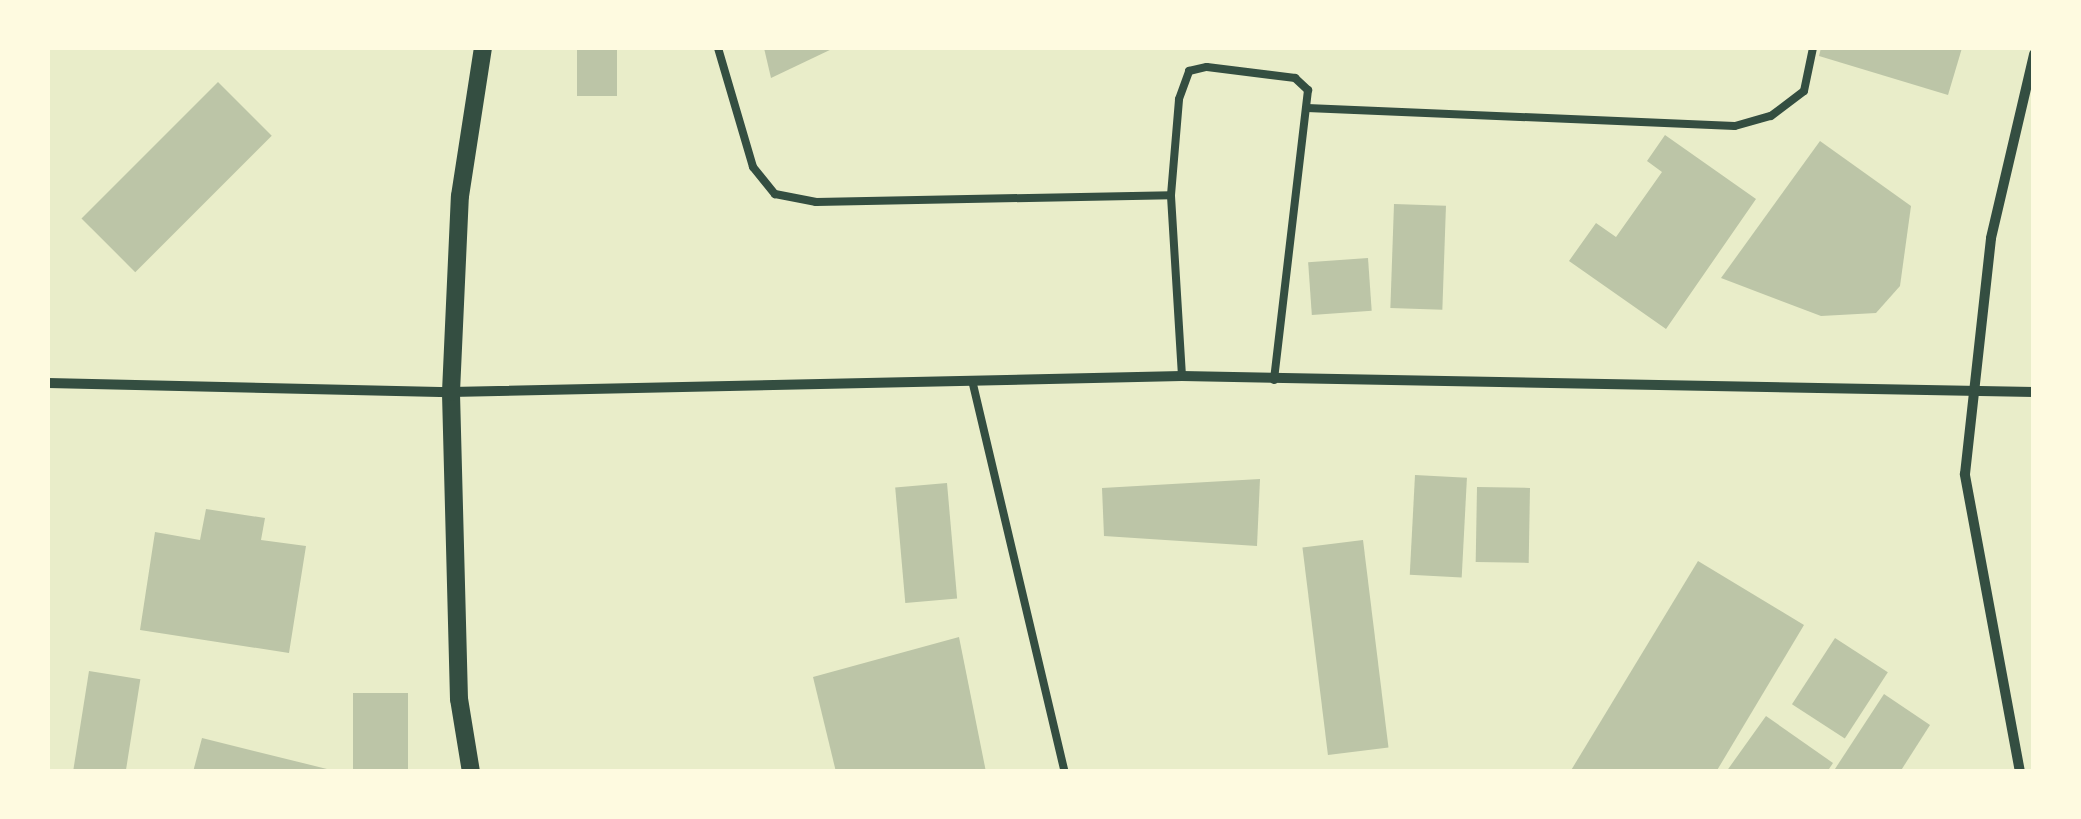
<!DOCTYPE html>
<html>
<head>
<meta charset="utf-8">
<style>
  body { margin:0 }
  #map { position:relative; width:2081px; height:819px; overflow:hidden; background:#e9edc9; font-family:"DM Sans",sans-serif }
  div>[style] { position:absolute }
  .building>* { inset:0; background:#bcc5a7; transform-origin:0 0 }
  .service>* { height:8px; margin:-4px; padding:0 4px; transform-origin:4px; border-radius:4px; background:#344e41 }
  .minor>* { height:10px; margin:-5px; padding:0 5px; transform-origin:5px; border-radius:5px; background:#344e41 }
  .tertiary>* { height:18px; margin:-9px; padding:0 9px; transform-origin:9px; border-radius:9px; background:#344e41 }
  span { translate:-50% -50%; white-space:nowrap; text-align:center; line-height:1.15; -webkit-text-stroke:9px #fefae0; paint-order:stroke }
  .frame { position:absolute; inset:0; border:50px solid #fefae0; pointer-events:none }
</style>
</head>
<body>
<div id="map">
  <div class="building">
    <div style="left:577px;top:48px;width:40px;height:48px"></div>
    <div style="clip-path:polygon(764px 48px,834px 48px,771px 78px)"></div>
    <div style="clip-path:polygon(1821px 48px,1962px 48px,1948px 95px,1819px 56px)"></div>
    <div style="left:218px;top:82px;width:76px;height:193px;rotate:45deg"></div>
    <div style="clip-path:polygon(1665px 135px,1756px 199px,1666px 329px,1569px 261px,1596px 223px,1616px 237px,1662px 172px,1647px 161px)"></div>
    <div style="clip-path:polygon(1820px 141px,1911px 206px,1900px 286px,1876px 313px,1821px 316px,1721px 278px)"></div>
    <div style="left:1394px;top:204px;width:52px;height:104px;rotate:2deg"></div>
    <div style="left:1368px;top:258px;width:53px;height:60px;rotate:86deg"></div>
    <div style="left:1415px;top:475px;width:52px;height:100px;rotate:3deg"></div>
    <div style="clip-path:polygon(1260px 479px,1257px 546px,1104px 536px,1102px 488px)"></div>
    <div style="left:947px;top:483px;width:116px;height:52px;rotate:85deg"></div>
    <div style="left:1477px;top:487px;width:53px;height:75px;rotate:1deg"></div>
    <div style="clip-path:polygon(206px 509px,265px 518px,261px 540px,306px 546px,289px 653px,140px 630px,155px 532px,200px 540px)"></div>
    <div style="left:1363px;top:540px;width:209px;height:61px;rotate:83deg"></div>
    <div style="clip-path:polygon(1698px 561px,1804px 625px,1716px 772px,1570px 772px)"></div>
    <div style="clip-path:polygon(959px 637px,986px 772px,836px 772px,813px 677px)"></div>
    <div style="left:1835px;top:638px;width:63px;height:79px;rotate:33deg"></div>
    <div style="left:89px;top:671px;width:52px;height:103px;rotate:9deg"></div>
    <div style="left:353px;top:693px;width:55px;height:79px"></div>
    <div style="clip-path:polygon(1884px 694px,1930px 725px,1900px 772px,1833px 772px)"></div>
    <div style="clip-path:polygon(1766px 716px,1833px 763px,1827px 772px,1726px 772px)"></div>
    <div style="clip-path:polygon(202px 738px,331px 770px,331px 772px,193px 772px)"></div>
  </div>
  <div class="service">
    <div style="left:718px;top:48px;width:124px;rotate:73.6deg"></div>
    <div style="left:753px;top:167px;width:35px;rotate:51deg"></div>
    <div style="left:775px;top:194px;width:42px;rotate:11deg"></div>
    <div style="left:816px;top:202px;width:355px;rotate:-1.1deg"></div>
    <div style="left:1307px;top:108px;width:428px;rotate:2.4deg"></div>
    <div style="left:1735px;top:126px;width:37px;rotate:-16deg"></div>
    <div style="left:1771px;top:116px;width:41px;rotate:-37.1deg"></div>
    <div style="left:1804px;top:91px;width:44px;rotate:-78.2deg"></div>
    <div style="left:1182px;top:376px;width:181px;rotate:-93.5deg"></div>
    <div style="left:1171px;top:195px;width:96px;rotate:-85.2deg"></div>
    <div style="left:1179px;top:99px;width:30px;rotate:-70deg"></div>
    <div style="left:1189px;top:71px;width:18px;rotate:-13deg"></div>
    <div style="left:1207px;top:67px;width:89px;rotate:7.1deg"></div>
    <div style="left:1295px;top:78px;width:18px;rotate:43deg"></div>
    <div style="left:1308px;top:90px;width:292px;rotate:96.7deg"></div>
    <div style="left:972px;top:380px;width:403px;rotate:76.7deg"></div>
  </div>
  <div class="minor">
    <div style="left:48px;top:383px;width:403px;rotate:1.3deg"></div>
    <div style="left:451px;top:392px;width:731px;rotate:-1.25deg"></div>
    <div style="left:1182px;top:376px;width:852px;rotate:1.08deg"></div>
    <div style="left:2020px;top:772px;width:303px;rotate:-100.5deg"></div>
    <div style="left:1965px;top:474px;width:237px;rotate:-83.7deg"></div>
    <div style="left:1991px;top:238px;width:189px;rotate:-76.8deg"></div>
  </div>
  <div class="tertiary">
    <div style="left:471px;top:772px;width:74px;rotate:-99.3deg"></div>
    <div style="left:459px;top:699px;width:307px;rotate:-91.5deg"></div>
    <div style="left:451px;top:392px;width:196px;rotate:-87.4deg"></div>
    <div style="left:460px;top:196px;width:150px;rotate:-81.2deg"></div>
  </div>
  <div class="frame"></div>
</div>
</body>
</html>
